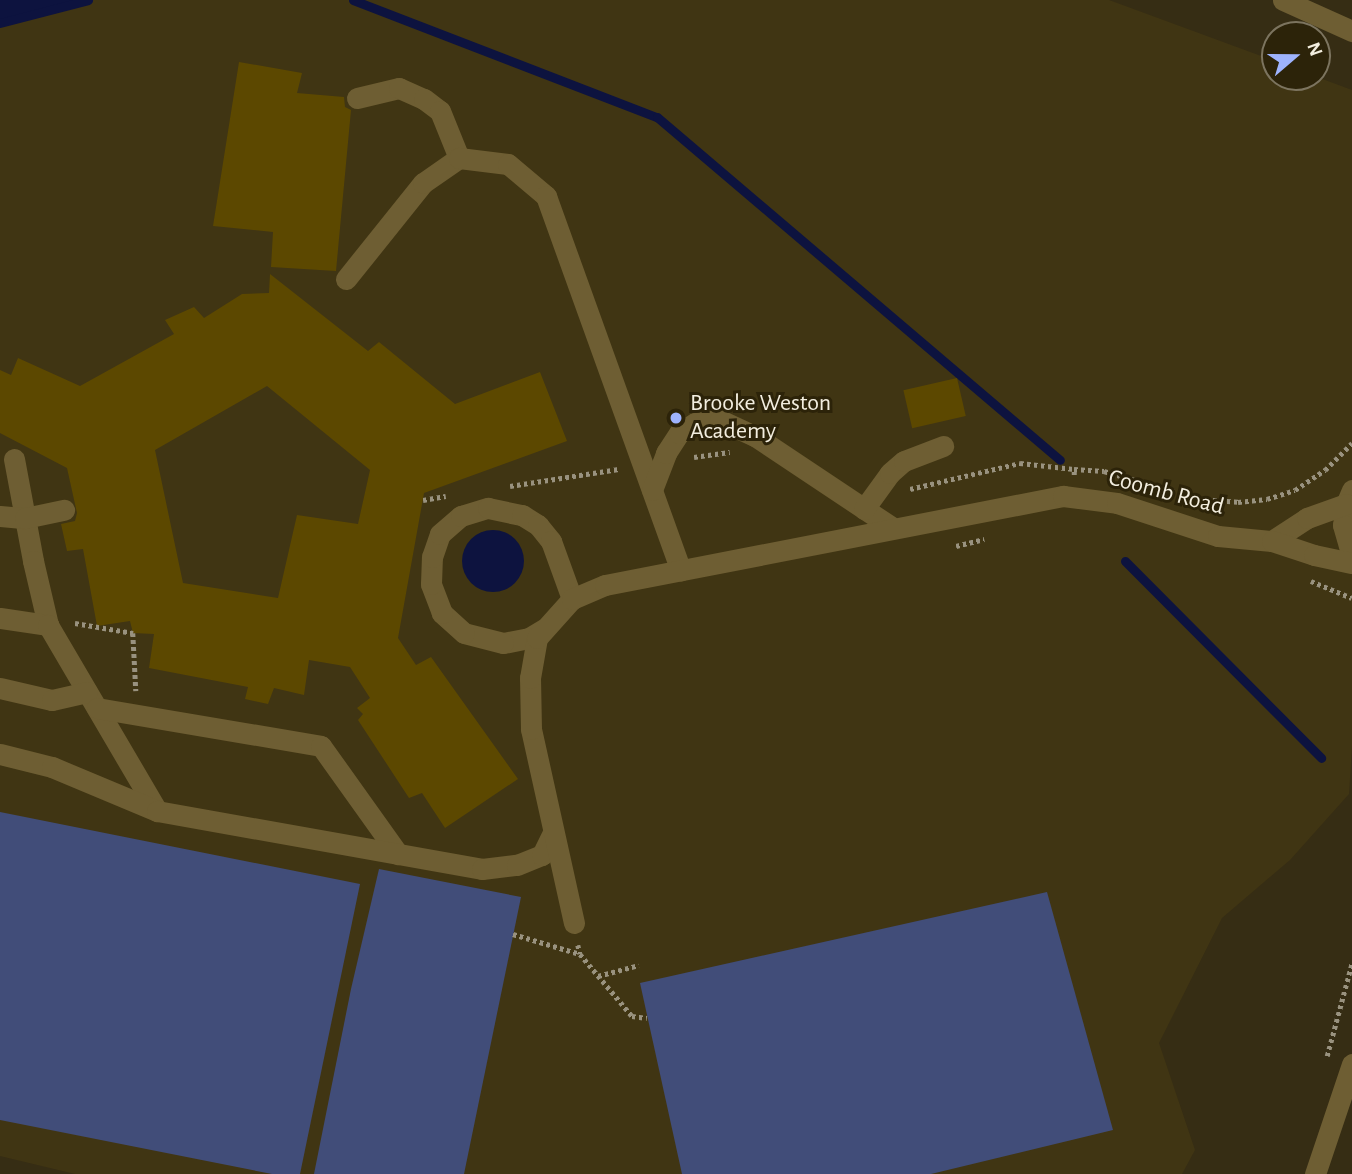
<!DOCTYPE html>
<html>
<head>
<meta charset="utf-8">
<style>
  body { margin:0 }
  #map { position:relative; width:1352px; height:1174px; overflow:hidden; background:#362d14; font-family:"Alegreya Sans",sans-serif }
  div>[style] { position:absolute }
  .built>* { inset:0; background:#403513 }
  .green>* { inset:0; background:#414d79 }
  .water>* { inset:0; background:#0d133f }
  .round { border-radius:50% }
  .stream>* { height:9px; margin:-4.5px; padding:0 4.5px; transform-origin:4.5px; border-radius:4.5px; background:#0d133f }
  .building>* { inset:0; background:#5c4800; transform-origin:0 0 }
  .path>* { height:4.5px; margin-top:-2.25px; transform-origin:0; background:repeating-linear-gradient(90deg,#99927f 0 3.5px,transparent 0 7px) }
  .minor>* { height:21px; margin:-10.5px; padding:0 10.5px; transform-origin:10.5px; border-radius:10.5px; background:#6e5e33 }
  .dots>* { width:19px; height:19px; translate:-50% -50%; box-sizing:border-box; border:4px solid #2c2309; border-radius:50% }
  span { translate:-50% -50%; white-space:nowrap; text-align:center; line-height:1.15; -webkit-text-stroke:6px #2c2309; paint-order:stroke }
  .poi-label { font-size:24px; color:#f3eedf }
  .left { translate:0 -50%; text-align:left }
  .street-label { font-size:24px; color:#f3eedf }
  .north { position:absolute; left:1261px; top:21px; width:70px; height:70px; box-sizing:border-box; background:#2c2309; border:2px solid #7c745f; border-radius:50%; rotate:70deg; font-size:19px; font-weight:700; line-height:28px; text-align:center; color:#f3eedf }
  .north::after { content:''; display:block; margin:auto; width:24px; height:32px; background:#9eb3fd; clip-path:polygon(50% 0,100% 100%,50% 72%,0 100%) }
</style>
</head>
<body>
<div id="map">
  <div class="built">
    <div style="clip-path:polygon(0 0,1109px 0,1275px 61px,1275px 77px,1317px 77px,1352px 90px,1352px 746px,1349px 794px,1290px 860px,1222px 918px,1159px 1043px,1195px 1150px,1182px 1174px,75px 1174px,0 1156px)"></div>
  </div>
  <div class="green">
    <div style="clip-path:polygon(0 812px,360px 884px,300px 1174px,272px 1174px,0 1120px)"></div>
    <div style="clip-path:polygon(379px 869px,521px 897px,464px 1174px,314px 1174px,351px 989px)"></div>
    <div style="clip-path:polygon(1047px 892px,1113px 1130px,931px 1174px,682px 1174px,640px 983px)"></div>
  </div>
  <div class="water">
    <div style="clip-path:polygon(0 0,88px 0,0 23px)"></div>
    <div class="round" style="left:462px;top:530px;width:62px;height:62px"></div>
  </div>
  <div class="stream">
    <div style="left:353px;top:0;width:326px;rotate:21.1deg"></div>
    <div style="left:657px;top:117px;width:529px;rotate:40.4deg"></div>
    <div style="left:0;top:23px;width:91px;rotate:-14.6deg"></div>
    <div style="left:1125px;top:561px;width:278px;rotate:45.1deg"></div>
  </div>
  <div class="building">
    <div style="clip-path:polygon(239px 62px,302px 73px,297px 93px,344px 97px,345px 107px,351px 110px,336px 271px,271px 267px,273px 232px,213px 226px)"></div>
    <div style="clip-path:polygon(evenodd,270px 274px,368px 351px,379px 342px,455px 404px,540px 372px,567px 441px,424px 493px,398px 638px,416px 665px,431px 657px,518px 779px,445px 828px,422px 793px,409px 798px,358px 720px,363px 714px,357px 708px,370px 698px,350px 667px,309px 660px,304px 695px,274px 688px,268px 704px,245px 699px,248px 687px,149px 668px,154px 634px,133px 633px,130px 621px,97px 626px,83px 549px,67px 551px,61px 524px,75px 521px,77px 513px,67px 468px,0 433px,0 370px,11px 375px,18px 358px,80px 386px,174px 334px,165px 320px,194px 307px,204px 318px,242px 294px,269px 293px,270px 274px,267px 386px,370px 470px,358px 524px,297px 515px,278px 598px,183px 583px,155px 450px,267px 386px)"></div>
    <div style="left:957px;top:378px;width:39px;height:55px;rotate:77deg"></div>
  </div>
  <div class="path">
    <div style="left:694px;top:457px;width:36px;rotate:-8deg"></div>
    <div style="left:1074px;top:475px;width:6px;rotate:-90deg"></div>
    <div style="left:1074px;top:469px;width:30px;rotate:4deg"></div>
    <div style="left:1104px;top:471px;width:99px;rotate:16.4deg"></div>
    <div style="left:1199px;top:499px;width:39px;rotate:4deg"></div>
    <div style="left:1238px;top:502px;width:29px;rotate:-6deg"></div>
    <div style="left:1267px;top:499px;width:29px;rotate:-18deg"></div>
    <div style="left:1295px;top:490px;width:36px;rotate:-34deg"></div>
    <div style="left:1325px;top:470px;width:38px;rotate:-45deg"></div>
    <div style="left:510px;top:486px;width:110px;rotate:-8.9deg"></div>
    <div style="left:910px;top:489px;width:113px;rotate:-13.3deg"></div>
    <div style="left:1020px;top:463px;width:54px;rotate:6.3deg"></div>
    <div style="left:423px;top:500px;width:23px;rotate:-10deg"></div>
    <div style="left:956px;top:546px;width:29px;rotate:-14deg"></div>
    <div style="left:1311px;top:581px;width:44px;rotate:22.5deg"></div>
    <div style="left:75px;top:623px;width:59px;rotate:9.8deg"></div>
    <div style="left:133px;top:633px;width:58px;rotate:87deg"></div>
    <div style="left:513px;top:934px;width:70px;rotate:16.6deg"></div>
    <div style="left:578px;top:945px;width:9px;rotate:77deg"></div>
    <div style="left:580px;top:954px;width:81px;rotate:50deg"></div>
    <div style="left:632px;top:1016px;width:15px;rotate:8deg"></div>
    <div style="left:598px;top:976px;width:42px;rotate:-15deg"></div>
    <div style="left:1327px;top:1056px;width:96px;rotate:-75deg"></div>
  </div>
  <div class="minor">
    <div style="left:1283px;top:0;width:76px;rotate:24.2deg"></div>
    <div style="left:357px;top:98px;width:43px;rotate:-13.4deg"></div>
    <div style="left:399px;top:88px;width:27px;rotate:24deg"></div>
    <div style="left:424px;top:99px;width:20px;rotate:37deg"></div>
    <div style="left:440px;top:111px;width:51px;rotate:68deg"></div>
    <div style="left:346px;top:279px;width:123px;rotate:-51.3deg"></div>
    <div style="left:423px;top:183px;width:44px;rotate:-34.8deg"></div>
    <div style="left:459px;top:158px;width:49px;rotate:7deg"></div>
    <div style="left:508px;top:164px;width:50px;rotate:40.1deg"></div>
    <div style="left:546px;top:196px;width:398px;rotate:70.2deg"></div>
    <div style="left:14px;top:459px;width:104px;rotate:79.4deg"></div>
    <div style="left:33px;top:561px;width:66px;rotate:76.8deg"></div>
    <div style="left:652px;top:490px;width:40px;rotate:-69deg"></div>
    <div style="left:666px;top:453px;width:24px;rotate:-57deg"></div>
    <div style="left:679px;top:433px;width:19px;rotate:-32deg"></div>
    <div style="left:695px;top:423px;width:25px;rotate:-7deg"></div>
    <div style="left:720px;top:420px;width:38px;rotate:25deg"></div>
    <div style="left:755px;top:436px;width:166px;rotate:33.7deg"></div>
    <div style="left:1352px;top:490px;width:15px;rotate:113deg"></div>
    <div style="left:1346px;top:504px;width:21px;rotate:98deg"></div>
    <div style="left:1343px;top:525px;width:32px;rotate:74deg"></div>
    <div style="left:864px;top:509px;width:44px;rotate:-54.2deg"></div>
    <div style="left:890px;top:473px;width:18px;rotate:-41deg"></div>
    <div style="left:904px;top:461px;width:42px;rotate:-21deg"></div>
    <div style="left:0;top:516px;width:25px;rotate:5deg"></div>
    <div style="left:25px;top:518px;width:40px;rotate:-12deg"></div>
    <div style="left:1272px;top:541px;width:42px;rotate:-33.3deg"></div>
    <div style="left:1307px;top:518px;width:41px;rotate:-19.7deg"></div>
    <div style="left:0;top:618px;width:49px;rotate:8.3deg"></div>
    <div style="left:48px;top:625px;width:216px;rotate:59.6deg"></div>
    <div style="left:544px;top:629px;width:17px;rotate:149deg"></div>
    <div style="left:529px;top:638px;width:26px;rotate:169deg"></div>
    <div style="left:503px;top:643px;width:40px;rotate:-165.6deg"></div>
    <div style="left:464px;top:633px;width:30px;rotate:-138deg"></div>
    <div style="left:442px;top:613px;width:31px;rotate:-111deg"></div>
    <div style="left:431px;top:584px;width:27px;rotate:-88deg"></div>
    <div style="left:432px;top:557px;width:24px;rotate:-71deg"></div>
    <div style="left:440px;top:534px;width:28px;rotate:-41deg"></div>
    <div style="left:461px;top:516px;width:28px;rotate:-17deg"></div>
    <div style="left:488px;top:508px;width:35px;rotate:12deg"></div>
    <div style="left:522px;top:515px;width:19px;rotate:32deg"></div>
    <div style="left:538px;top:525px;width:21px;rotate:51deg"></div>
    <div style="left:551px;top:541px;width:62px;rotate:70.1deg"></div>
    <div style="left:0;top:688px;width:53px;rotate:13deg"></div>
    <div style="left:52px;top:700px;width:36px;rotate:-13deg"></div>
    <div style="left:97px;top:708px;width:227px;rotate:9.6deg"></div>
    <div style="left:321px;top:746px;width:133px;rotate:54.5deg"></div>
    <div style="left:0;top:754px;width:54px;rotate:14deg"></div>
    <div style="left:52px;top:767px;width:114px;rotate:22.7deg"></div>
    <div style="left:157px;top:811px;width:330px;rotate:10.1deg"></div>
    <div style="left:482px;top:869px;width:35px;rotate:-7deg"></div>
    <div style="left:517px;top:865px;width:27px;rotate:-22deg"></div>
    <div style="left:542px;top:855px;width:25px;rotate:-64deg"></div>
    <div style="left:574px;top:923px;width:199px;rotate:-102.5deg"></div>
    <div style="left:531px;top:729px;width:51px;rotate:-91.1deg"></div>
    <div style="left:530px;top:678px;width:41px;rotate:-80.1deg"></div>
    <div style="left:537px;top:638px;width:52px;rotate:-48.1deg"></div>
    <div style="left:572px;top:599px;width:36px;rotate:-23deg"></div>
    <div style="left:605px;top:585px;width:467px;rotate:-11deg"></div>
    <div style="left:1063px;top:496px;width:54px;rotate:7.4deg"></div>
    <div style="left:1117px;top:503px;width:106px;rotate:18.1deg"></div>
    <div style="left:1218px;top:536px;width:54px;rotate:5.3deg"></div>
    <div style="left:1272px;top:541px;width:44px;rotate:18.4deg"></div>
    <div style="left:1314px;top:555px;width:39px;rotate:12deg"></div>
    <div style="left:1315px;top:1174px;width:116px;rotate:-71.4deg"></div>
  </div>
  <div class="dots">
    <div style="left:676px;top:418px;background:#9eb3fd"></div>
  </div>
  <div class="poi-label">
    <span class="left" style="left:690px;top:418px">Brooke Weston<br>Academy</span>
  </div>
  <div class="street-label">
    <span style="left:1166px;top:493px;rotate:15deg">Coomb Road</span>
  </div>
  <div class="north">N</div>
</div>
</body>
</html>
